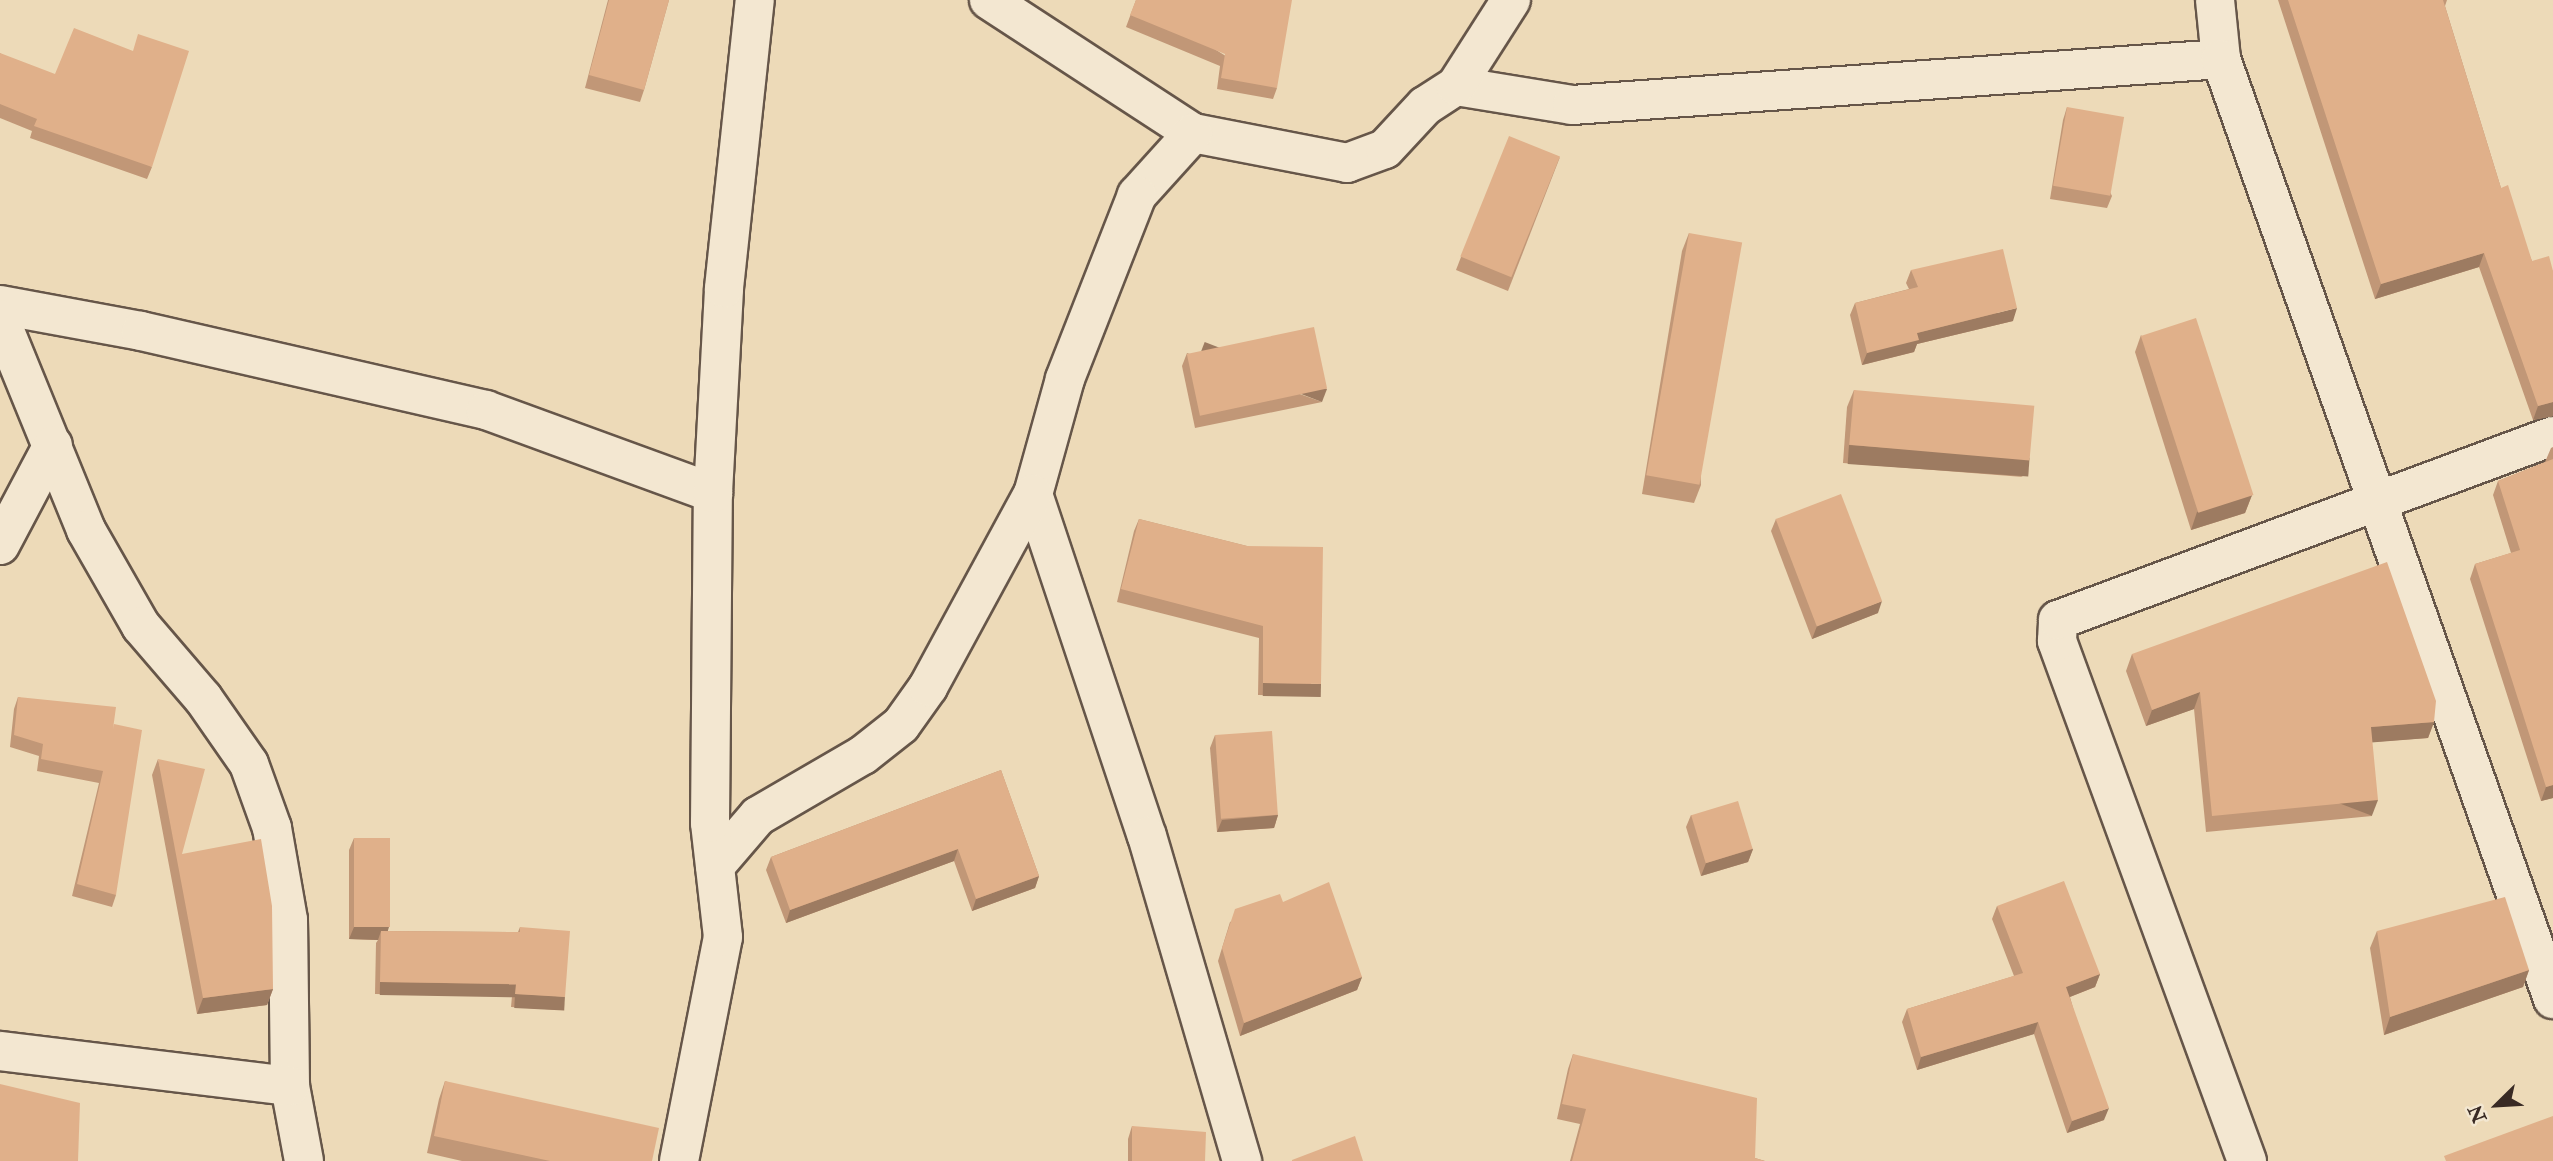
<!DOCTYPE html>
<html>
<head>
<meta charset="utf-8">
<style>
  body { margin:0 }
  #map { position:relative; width:2553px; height:1161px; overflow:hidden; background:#eddab8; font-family:"IM FELL Double Pica",serif }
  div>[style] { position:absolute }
  .roads { filter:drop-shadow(2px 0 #665649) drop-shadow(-2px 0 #665649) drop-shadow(0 2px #665649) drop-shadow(0 -2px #665649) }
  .street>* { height:38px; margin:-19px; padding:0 19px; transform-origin:19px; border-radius:19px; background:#f3e7d1 }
  .wall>* { inset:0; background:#c19777 }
  .shaded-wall>* { inset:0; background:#9d7b61; transform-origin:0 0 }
  .building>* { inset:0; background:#e0b08a; transform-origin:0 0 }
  span { translate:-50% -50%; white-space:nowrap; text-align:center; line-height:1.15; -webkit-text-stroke:6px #f3e7d1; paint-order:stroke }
  .north { position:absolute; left:2462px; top:1070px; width:70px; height:70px; -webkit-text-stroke:5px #f3e7d1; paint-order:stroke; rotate:246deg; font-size:19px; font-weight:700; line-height:28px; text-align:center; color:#392a24 }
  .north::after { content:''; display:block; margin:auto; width:24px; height:32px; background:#392a24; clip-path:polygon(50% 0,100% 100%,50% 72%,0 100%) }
</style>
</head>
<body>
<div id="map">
  <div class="roads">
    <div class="street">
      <div style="left:989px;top:0;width:244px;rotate:33.1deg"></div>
      <div style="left:1193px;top:133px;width:157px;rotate:11deg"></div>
      <div style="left:1347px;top:163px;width:40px;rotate:-20.2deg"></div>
      <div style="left:1385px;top:149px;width:59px;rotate:-47.1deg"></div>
      <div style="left:1425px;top:106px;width:37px;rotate:-33deg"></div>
      <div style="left:1456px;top:86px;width:118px;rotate:9.3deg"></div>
      <div style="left:1572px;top:105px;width:651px;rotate:-4.05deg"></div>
      <div style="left:2215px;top:0;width:59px;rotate:84.2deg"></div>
      <div style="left:2221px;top:59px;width:997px;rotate:70.55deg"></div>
      <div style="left:1456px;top:86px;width:102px;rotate:-57.4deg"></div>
      <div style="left:1193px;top:133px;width:84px;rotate:132.1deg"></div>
      <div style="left:1137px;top:195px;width:198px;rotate:111.4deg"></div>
      <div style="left:1065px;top:379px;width:119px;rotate:105.5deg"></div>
      <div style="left:1033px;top:494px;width:360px;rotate:71.6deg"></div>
      <div style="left:1147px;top:836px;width:339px;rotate:73.7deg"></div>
      <div style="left:0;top:305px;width:143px;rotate:10.4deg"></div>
      <div style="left:141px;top:331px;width:354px;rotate:12.9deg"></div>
      <div style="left:486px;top:410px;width:242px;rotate:20.1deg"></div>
      <div style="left:0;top:319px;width:228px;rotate:67.8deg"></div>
      <div style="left:86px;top:530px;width:111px;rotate:60.2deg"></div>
      <div style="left:141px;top:626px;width:95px;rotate:49.3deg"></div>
      <div style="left:203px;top:698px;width:80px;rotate:55.1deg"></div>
      <div style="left:249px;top:764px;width:68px;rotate:70.2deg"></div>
      <div style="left:272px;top:828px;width:93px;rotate:80.1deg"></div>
      <div style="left:288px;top:920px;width:166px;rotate:89.3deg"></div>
      <div style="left:290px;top:1086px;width:76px;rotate:79.4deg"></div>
      <div style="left:0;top:545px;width:113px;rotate:-62.1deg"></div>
      <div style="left:715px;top:866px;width:66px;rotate:-49.3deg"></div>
      <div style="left:758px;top:816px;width:121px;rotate:-30.2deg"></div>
      <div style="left:863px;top:755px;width:48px;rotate:-38.3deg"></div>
      <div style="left:901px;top:725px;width:47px;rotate:-54.6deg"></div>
      <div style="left:928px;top:687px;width:220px;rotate:-61.5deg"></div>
      <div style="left:0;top:1051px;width:292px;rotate:6.9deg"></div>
      <div style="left:679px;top:1161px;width:228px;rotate:-78.9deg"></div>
      <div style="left:723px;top:937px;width:115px;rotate:-96.5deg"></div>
      <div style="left:710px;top:823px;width:330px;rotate:-89.5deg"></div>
      <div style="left:713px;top:493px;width:205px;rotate:-86.9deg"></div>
      <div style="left:724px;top:288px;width:290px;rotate:-83.9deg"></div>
      <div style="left:2247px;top:1161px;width:554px;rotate:-110.07deg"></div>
      <div style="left:2057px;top:641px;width:21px;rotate:-87deg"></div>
      <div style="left:2058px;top:620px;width:528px;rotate:-20.39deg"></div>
    </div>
  </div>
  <div class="wall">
    <div style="clip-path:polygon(608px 0,669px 0,644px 90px,640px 102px,585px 88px)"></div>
    <div style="clip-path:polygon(1136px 0,1277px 88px,1273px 99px,1217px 89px,1220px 66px,1126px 27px)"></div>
    <div style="clip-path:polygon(2278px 0,2447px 0,2445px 6px,2501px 188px,2532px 261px,2553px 271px,2553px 416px,2533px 420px,2479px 267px,2375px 299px)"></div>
    <div style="clip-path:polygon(0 53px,152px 167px,147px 179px,30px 138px,32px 131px,0 118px)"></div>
    <div style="clip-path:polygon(2067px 107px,2112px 196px,2107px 208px,2050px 199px,2063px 120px)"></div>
    <div style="clip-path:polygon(1560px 157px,1508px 291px,1456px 270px,1461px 257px)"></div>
    <div style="clip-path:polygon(1689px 233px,1701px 485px,1694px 503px,1642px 494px,1682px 251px)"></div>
    <div style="clip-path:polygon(1911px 270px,2013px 321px,1917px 344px,1914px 352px,1862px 365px,1850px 315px,1855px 303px,1909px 289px,1906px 283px)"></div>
    <div style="clip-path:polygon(2141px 335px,2252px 495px,2245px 513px,2191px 530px,2135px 352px)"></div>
    <div style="clip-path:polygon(1187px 353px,1322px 402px,1195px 428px,1182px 366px)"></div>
    <div style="clip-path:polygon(1854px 390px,2023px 477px,1843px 463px,1847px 407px)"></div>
    <div style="clip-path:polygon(2553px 447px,2553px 798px,2541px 801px,2470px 579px,2475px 564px,2511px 553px,2493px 495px,2498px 481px,2545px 462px,2551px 448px)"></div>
    <div style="clip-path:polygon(1139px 519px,1247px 546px,1317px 696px,1258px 695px,1259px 638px,1117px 602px,1134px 531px)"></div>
    <div style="clip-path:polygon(1776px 519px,1878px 613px,1812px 639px,1771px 531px)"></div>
    <div style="clip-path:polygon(2132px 654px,2434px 722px,2428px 738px,2372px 742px,2372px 816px,2206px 832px,2194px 709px,2146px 726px,2126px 671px)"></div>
    <div style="clip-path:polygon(18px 697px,113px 726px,116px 895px,112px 907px,72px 896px,99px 783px,37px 771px,39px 756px,10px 747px,14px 709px)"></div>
    <div style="clip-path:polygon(1215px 735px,1278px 815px,1274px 828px,1217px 832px,1210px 748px)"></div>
    <div style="clip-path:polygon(158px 759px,182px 854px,273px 989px,267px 1005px,197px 1014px,152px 775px)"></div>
    <div style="clip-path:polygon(1001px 770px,1039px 876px,1035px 888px,972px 911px,954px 861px,786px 923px,766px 870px,771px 857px)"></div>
    <div style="clip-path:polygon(1691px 815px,1753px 849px,1748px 862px,1701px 876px,1686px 827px)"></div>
    <div style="clip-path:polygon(354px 838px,388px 931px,518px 932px,520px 927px,561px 1010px,511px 1007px,512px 996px,375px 994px,376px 943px,378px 940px,349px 939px,349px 850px)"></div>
    <div style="clip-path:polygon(1283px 902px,1362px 977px,1357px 990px,1240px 1036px,1218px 961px,1230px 922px)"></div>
    <div style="clip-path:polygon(1997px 906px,2100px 974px,2095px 987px,2070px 997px,2104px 1120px,2067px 1133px,2034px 1034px,1917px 1070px,1902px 1022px,1907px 1009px,2014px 976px,1992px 919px)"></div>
    <div style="clip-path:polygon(2377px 931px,2529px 970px,2523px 987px,2384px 1035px,2370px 948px)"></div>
    <div style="clip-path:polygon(1573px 1054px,1755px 1158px,1765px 1161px,1570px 1161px,1580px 1124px,1557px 1119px,1568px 1069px)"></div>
    <div style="clip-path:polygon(445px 1081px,652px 1161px,462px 1161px,427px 1153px,439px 1099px)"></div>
    <div style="clip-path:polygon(1132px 1126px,1205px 1161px,1128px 1161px,1128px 1139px)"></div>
  </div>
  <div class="shaded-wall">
    <div style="clip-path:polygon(2484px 253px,2479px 267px,2375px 299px,2381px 284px)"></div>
    <div style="clip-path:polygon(2017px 308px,2013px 321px,1917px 344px,1914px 352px,1862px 365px,1867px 353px,1917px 333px)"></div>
    <div style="left:1327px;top:389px;width:14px;height:131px;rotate:111deg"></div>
    <div style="clip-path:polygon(2553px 402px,2553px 416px,2533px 420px,2538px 406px)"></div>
    <div style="left:1849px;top:445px;width:181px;height:19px;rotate:4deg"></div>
    <div style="clip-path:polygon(2252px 495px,2245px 513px,2191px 530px,2197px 512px)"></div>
    <div style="clip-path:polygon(1882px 601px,1878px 613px,1812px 639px,1817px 626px)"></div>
    <div style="left:1263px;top:683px;width:58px;height:13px;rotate:1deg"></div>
    <div style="clip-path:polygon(2200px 692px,2194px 709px,2146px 726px,2152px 710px)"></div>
    <div style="clip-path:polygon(2434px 722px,2428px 738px,2365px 743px,2371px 727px)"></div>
    <div style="clip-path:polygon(2553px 785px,2553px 798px,2541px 801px,2546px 787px)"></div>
    <div style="left:2378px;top:800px;width:17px;height:167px;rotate:111deg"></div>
    <div style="clip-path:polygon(1278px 815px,1274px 828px,1217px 832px,1222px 820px)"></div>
    <div style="clip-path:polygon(958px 849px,954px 861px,786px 923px,790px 910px)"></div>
    <div style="clip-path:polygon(1753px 849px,1748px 862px,1701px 876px,1706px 863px)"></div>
    <div style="clip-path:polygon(1039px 876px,1035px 888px,972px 911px,976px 899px)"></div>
    <div style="clip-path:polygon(354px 927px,389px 927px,385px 940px,381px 931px,378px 940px,349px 939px)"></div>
    <div style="clip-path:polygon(2529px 970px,2523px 987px,2384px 1035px,2390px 1017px)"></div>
    <div style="clip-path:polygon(2100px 974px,2095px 987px,2062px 1000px,2066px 987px)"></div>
    <div style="clip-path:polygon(1362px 977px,1357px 990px,1240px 1036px,1244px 1023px)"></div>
    <div style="left:380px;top:982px;width:136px;height:13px;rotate:1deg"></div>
    <div style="clip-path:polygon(273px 989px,267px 1005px,197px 1014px,203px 998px)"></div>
    <div style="left:515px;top:994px;width:50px;height:14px;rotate:3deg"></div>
    <div style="clip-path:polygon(2038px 1022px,2034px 1034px,1917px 1070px,1921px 1057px)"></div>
    <div style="clip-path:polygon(2109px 1108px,2104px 1120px,2067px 1133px,2072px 1121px)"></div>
  </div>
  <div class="building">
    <div style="clip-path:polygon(609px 0,669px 0,644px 90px,589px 75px)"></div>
    <div style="clip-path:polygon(1136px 0,1292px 0,1277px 88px,1221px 78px,1225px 54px,1130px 15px)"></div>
    <div style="clip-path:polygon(2288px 0,2443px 0,2501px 188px,2508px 185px,2532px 261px,2549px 256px,2553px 271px,2553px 402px,2538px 406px,2484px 253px,2381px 284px)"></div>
    <div style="clip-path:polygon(74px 28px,133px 51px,138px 34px,189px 51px,152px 167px,34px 126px,37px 119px,0 104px,0 53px,55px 74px)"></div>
    <div style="left:2067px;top:107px;width:58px;height:80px;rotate:10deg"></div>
    <div style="left:1509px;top:136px;width:55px;height:130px;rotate:22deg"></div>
    <div style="left:1689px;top:233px;width:54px;height:246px;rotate:10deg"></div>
    <div style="clip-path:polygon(2003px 249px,2017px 308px,1917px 333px,1919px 340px,1867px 353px,1855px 303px,1918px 287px,1911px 270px)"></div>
    <div style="left:2196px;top:318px;width:186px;height:58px;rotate:72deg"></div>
    <div style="left:1314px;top:327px;width:63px;height:130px;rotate:78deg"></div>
    <div style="left:1854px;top:390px;width:181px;height:55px;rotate:5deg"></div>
    <div style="clip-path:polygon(2553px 459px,2553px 785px,2546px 787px,2475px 564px,2520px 550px,2498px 481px)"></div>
    <div style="left:1841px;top:494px;width:115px;height:70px;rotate:69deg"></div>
    <div style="clip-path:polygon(1139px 519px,1247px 546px,1323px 547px,1321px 684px,1263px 683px,1263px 626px,1121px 589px)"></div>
    <div style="clip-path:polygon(2387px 562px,2436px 701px,2434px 722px,2371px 727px,2378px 800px,2212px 816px,2200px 692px,2152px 710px,2132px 654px)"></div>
    <div style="clip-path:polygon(18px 697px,116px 707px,113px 729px,114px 724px,142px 730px,116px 895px,77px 884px,103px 771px,41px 759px,43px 744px,14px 735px)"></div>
    <div style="left:1272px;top:731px;width:84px;height:57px;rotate:86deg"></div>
    <div style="clip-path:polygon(158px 759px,205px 769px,182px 854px,261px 839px,272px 906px,273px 989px,203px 998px)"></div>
    <div style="clip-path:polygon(1001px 770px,1039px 876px,976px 899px,958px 849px,790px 910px,771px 857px)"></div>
    <div style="left:1738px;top:801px;width:50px;height:49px;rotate:73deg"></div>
    <div style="left:354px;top:838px;width:36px;height:89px"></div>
    <div style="clip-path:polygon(2064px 881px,2100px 974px,2066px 987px,2109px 1108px,2072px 1121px,2038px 1022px,1921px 1057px,1907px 1009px,2023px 973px,1997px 906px)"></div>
    <div style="clip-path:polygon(1329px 882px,1362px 977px,1244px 1023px,1222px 948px,1235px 909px,1280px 894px,1283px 902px)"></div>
    <div style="clip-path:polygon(2505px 897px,2529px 970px,2390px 1017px,2377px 931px)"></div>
    <div style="clip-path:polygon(520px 927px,570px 931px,565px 997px,515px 994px,516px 984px,380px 982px,381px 931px,520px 932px)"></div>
    <div style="clip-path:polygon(1573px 1054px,1757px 1098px,1755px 1158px,1765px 1161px,1572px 1161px,1586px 1109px,1562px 1104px)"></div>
    <div style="clip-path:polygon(445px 1081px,659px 1128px,652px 1161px,550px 1161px,434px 1136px)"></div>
    <div style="clip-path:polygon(0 1084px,80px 1103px,78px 1161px,0 1161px)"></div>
    <div style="clip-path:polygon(2553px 1116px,2553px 1161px,2446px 1161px,2444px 1156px)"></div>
    <div style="clip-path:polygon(1132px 1126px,1206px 1132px,1205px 1161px,1132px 1161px)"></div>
    <div style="clip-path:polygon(1355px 1136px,1363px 1161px,1292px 1161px,1292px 1160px)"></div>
  </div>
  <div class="north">N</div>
</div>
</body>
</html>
